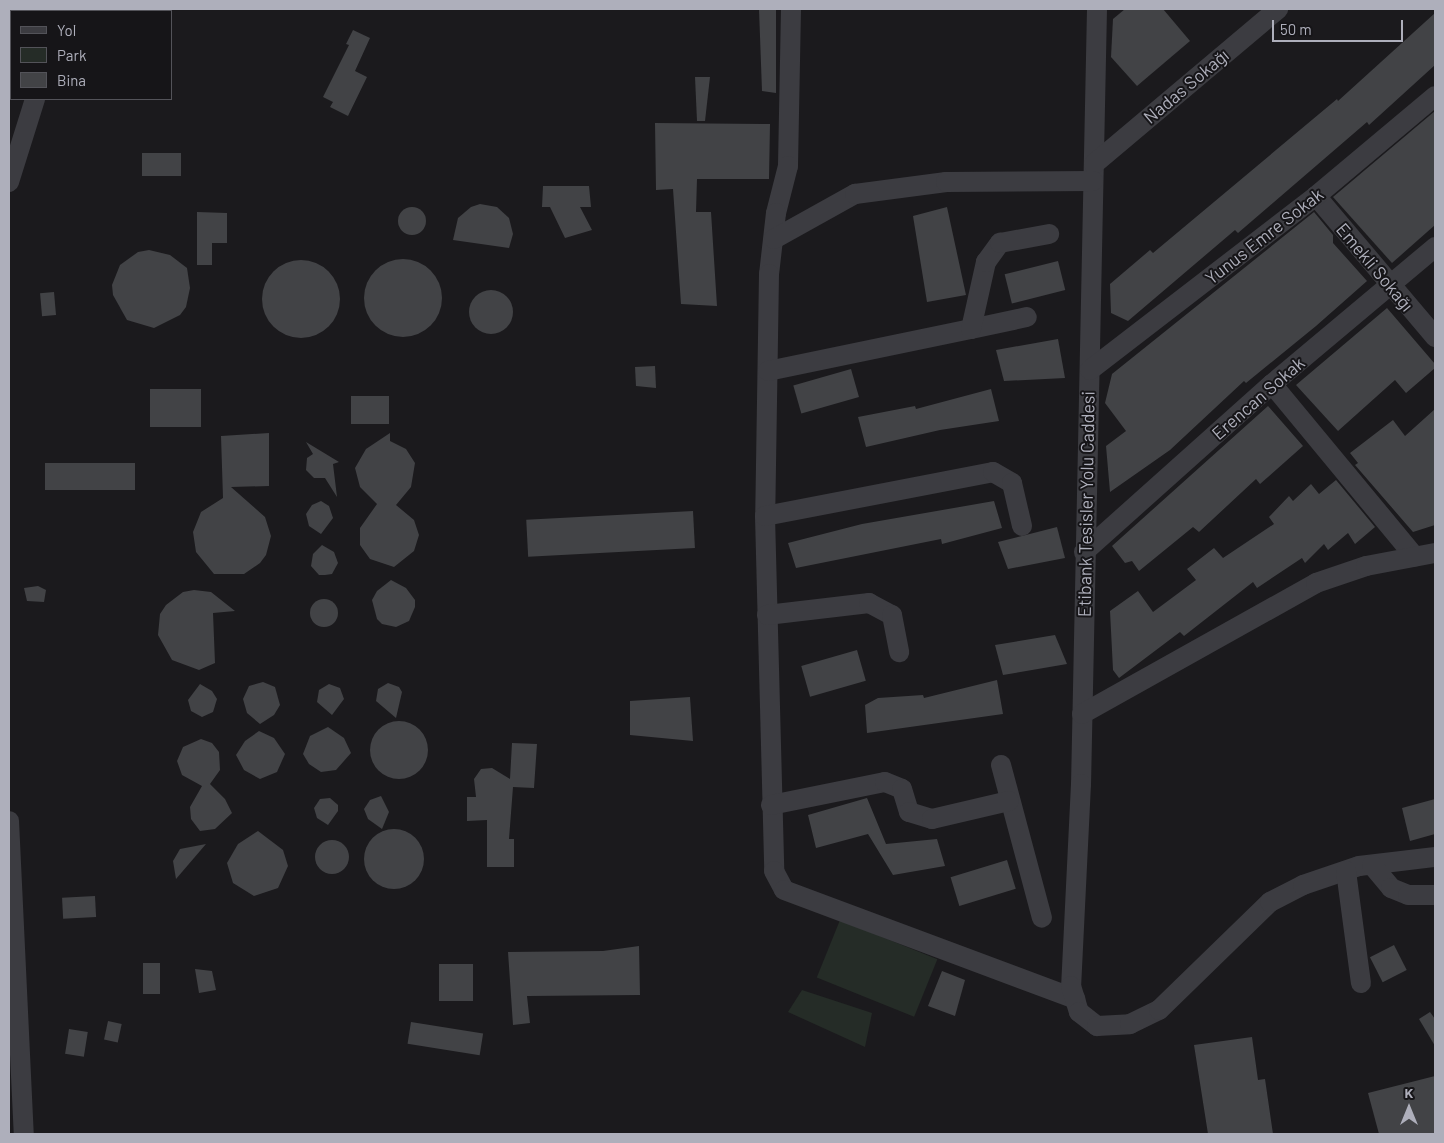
<!DOCTYPE html>
<html>
<head>
<meta charset="utf-8">
<style>
  body { margin:0 }
  #map { position:relative; width:1444px; height:1143px; overflow:hidden; background:#1b1a1d; font-family:Barlow,sans-serif }
  div>[style] { position:absolute }
  .green>* { inset:0; background:#252c27; transform-origin:0 0 }
  .building>* { inset:0; background:#424346; transform-origin:0 0 }
  .round { border-radius:50% }
  .minor>* { height:20px; margin:-10px; padding:0 10px; transform-origin:10px; border-radius:10px; background:#3c3c41 }
  span { translate:-50% -50%; white-space:nowrap; text-align:center; line-height:1.15; -webkit-text-stroke:4px #161518; paint-order:stroke }
  .street-label { font-size:18px; color:#aeafbb }
  .frame { position:absolute; inset:0; border:10px solid #aeafbb; pointer-events:none }
  .legend { position:absolute; left:10px; top:10px; width:162px; height:90px; box-sizing:border-box; background:#161518; border:1px solid #535359; margin:0; padding:6px 9px; list-style:none; font-size:15px; color:#aeafbb }
  .legend li { display:flex; align-items:center; gap:10px; height:25px }
  .legend b { width:25px; border:1px solid #535359 }
  .north { position:absolute; left:1384px; top:1083px; width:50px; height:50px; -webkit-text-stroke:4px #161518; paint-order:stroke; rotate:0deg; font-size:14px; font-weight:700; line-height:20px; text-align:center; color:#aeafbb }
  .north::after { content:''; display:block; margin:auto; width:18px; height:22px; background:#aeafbb; clip-path:polygon(50% 0,100% 100%,50% 72%,0 100%) }
  .scale { position:absolute; left:1272px; top:20px; width:131px; height:22px; box-sizing:border-box; border:2px solid #aeafbb; border-top:0; padding-left:6px; font-size:15px; line-height:18px; white-space:nowrap; color:#aeafbb; -webkit-text-stroke:4px #161518; paint-order:stroke }
</style>
</head>
<body>
<div id="map">
  <div class="green">
    <div style="left:840px;top:920px;width:105px;height:62px;rotate:22deg"></div>
    <div style="clip-path:polygon(802px 990px,872px 1013px,865px 1047px,788px 1012px)"></div>
  </div>
  <div class="building">
    <div style="clip-path:polygon(759px 9px,776px 9px,776px 93px,762px 91px)"></div>
    <div style="clip-path:polygon(1125px 9px,1163px 9px,1190px 41px,1137px 86px,1111px 57px,1113px 19px)"></div>
    <div style="clip-path:polygon(1435px 13px,1435px 65px,1369px 125px,1367px 122px,1238px 233px,1235px 230px,1128px 321px,1111px 313px,1110px 284px,1150px 250px,1153px 253px,1337px 99px,1338px 101px)"></div>
    <div style="clip-path:polygon(353px 30px,370px 38px,355px 71px,367px 77px,348px 116px,330px 107px,333px 102px,323px 97px,349px 45px,346px 44px)"></div>
    <div style="clip-path:polygon(695px 77px,710px 77px,705px 121px,697px 121px)"></div>
    <div style="clip-path:polygon(1435px 111px,1435px 225px,1392px 263px,1333px 197px)"></div>
    <div style="clip-path:polygon(655px 123px,770px 124px,769px 179px,697px 179px,696px 212px,711px 212px,717px 306px,681px 304px,673px 189px,656px 190px)"></div>
    <div style="left:181px;top:153px;width:23px;height:39px;rotate:90deg"></div>
    <div style="clip-path:polygon(543px 186px,589px 186px,591px 207px,580px 207px,592px 230px,565px 238px,550px 207px,542px 207px)"></div>
    <div style="clip-path:polygon(480px 204px,497px 207px,509px 218px,513px 234px,509px 248px,453px 240px,458px 218px,471px 207px)"></div>
    <div style="clip-path:polygon(947px 207px,966px 295px,927px 302px,913px 216px)"></div>
    <div class="round" style="left:398px;top:207px;width:28px;height:28px"></div>
    <div style="clip-path:polygon(197px 212px,227px 213px,227px 243px,212px 243px,212px 265px,197px 265px)"></div>
    <div style="clip-path:polygon(1314px 212px,1333px 235px,1333px 243px,1367px 281px,1316px 326px,1246px 383px,1244px 381px,1170px 450px,1110px 492px,1106px 446px,1126px 431px,1105px 403px,1112px 374px)"></div>
    <div style="clip-path:polygon(149px 250px,170px 255px,187px 268px,190px 288px,186px 307px,180px 315px,154px 328px,127px 320px,113px 295px,112px 285px,120px 265px,138px 252px)"></div>
    <div class="round" style="left:364px;top:259px;width:78px;height:78px"></div>
    <div class="round" style="left:262px;top:260px;width:78px;height:78px"></div>
    <div style="left:1058px;top:261px;width:30px;height:55px;rotate:76deg"></div>
    <div class="round" style="left:469px;top:290px;width:44px;height:44px"></div>
    <div style="left:54px;top:292px;width:23px;height:14px;rotate:85deg"></div>
    <div style="clip-path:polygon(1387px 308px,1435px 364px,1435px 368px,1406px 393px,1395px 380px,1338px 431px,1296px 385px)"></div>
    <div style="clip-path:polygon(1058px 339px,1065px 378px,1004px 381px,996px 350px)"></div>
    <div style="clip-path:polygon(655px 366px,656px 388px,636px 386px,635px 367px)"></div>
    <div style="left:851px;top:369px;width:29px;height:60px;rotate:74deg"></div>
    <div style="left:150px;top:389px;width:51px;height:38px"></div>
    <div style="clip-path:polygon(991px 389px,999px 421px,940px 430px,866px 447px,858px 417px,915px 406px,916px 409px)"></div>
    <div style="left:351px;top:396px;width:38px;height:28px"></div>
    <div style="clip-path:polygon(1268px 406px,1303px 446px,1260px 484px,1256px 479px,1199px 532px,1193px 527px,1139px 571px,1132px 561px,1125px 563px,1112px 546px)"></div>
    <div style="clip-path:polygon(1435px 409px,1435px 525px,1413px 532px,1355px 465px,1358px 463px,1350px 453px,1393px 420px,1405px 436px)"></div>
    <div style="clip-path:polygon(269px 433px,269px 486px,231px 487px,265px 517px,271px 536px,266px 555px,260px 563px,244px 574px,214px 574px,196px 552px,193px 532px,201px 512px,223px 498px,221px 436px)"></div>
    <div style="clip-path:polygon(390px 433px,390px 441px,406px 449px,415px 463px,411px 487px,396px 505px,414px 520px,419px 535px,414px 551px,394px 567px,370px 559px,360px 545px,360px 528px,377px 504px,360px 487px,355px 468px,366px 449px)"></div>
    <div style="clip-path:polygon(306px 442px,339px 462px,333px 464px,337px 497px,325px 478px,314px 478px,306px 470px,307px 458px,313px 454px)"></div>
    <div style="left:135px;top:463px;width:27px;height:90px;rotate:90deg"></div>
    <div style="clip-path:polygon(1336px 480px,1375px 527px,1355px 544px,1348px 533px,1328px 550px,1324px 544px,1305px 563px,1302px 558px,1257px 588px,1253px 582px,1184px 636px,1180px 632px,1119px 678px,1113px 670px,1110px 611px,1138px 591px,1153px 612px,1196px 580px,1187px 569px,1214px 548px,1223px 558px,1274px 524px,1269px 517px,1289px 496px,1293px 501px,1311px 484px,1319px 494px)"></div>
    <div style="clip-path:polygon(321px 501px,329px 506px,333px 518px,321px 534px,309px 526px,306px 514px,312px 505px)"></div>
    <div style="clip-path:polygon(994px 501px,1002px 528px,942px 544px,941px 539px,796px 568px,788px 543px,862px 524px)"></div>
    <div style="left:693px;top:511px;width:37px;height:167px;rotate:87deg"></div>
    <div style="clip-path:polygon(1057px 527px,1065px 558px,1008px 569px,998px 542px)"></div>
    <div style="clip-path:polygon(322px 545px,334px 552px,338px 563px,332px 574px,325px 575px,319px 575px,311px 566px,313px 554px)"></div>
    <div style="clip-path:polygon(391px 580px,406px 588px,415px 600px,415px 607px,409px 621px,396px 627px,382px 624px,377px 619px,372px 600px,377px 591px)"></div>
    <div style="clip-path:polygon(38px 586px,46px 590px,44px 602px,27px 601px,24px 588px)"></div>
    <div style="clip-path:polygon(194px 590px,211px 592px,235px 611px,213px 613px,215px 663px,199px 670px,172px 660px,158px 635px,160px 614px,166px 605px,183px 592px)"></div>
    <div class="round" style="left:310px;top:599px;width:28px;height:28px"></div>
    <div style="clip-path:polygon(1055px 635px,1067px 664px,1003px 675px,995px 645px)"></div>
    <div style="left:857px;top:650px;width:32px;height:58px;rotate:74deg"></div>
    <div style="clip-path:polygon(997px 680px,1003px 714px,867px 733px,865px 705px,878px 698px,923px 695px,924px 698px)"></div>
    <div style="clip-path:polygon(263px 682px,275px 687px,280px 705px,274px 715px,260px 724px,247px 713px,243px 699px,249px 686px)"></div>
    <div style="clip-path:polygon(388px 683px,399px 687px,402px 692px,396px 718px,376px 701px,378px 689px)"></div>
    <div style="clip-path:polygon(200px 684px,212px 691px,217px 699px,213px 712px,202px 717px,191px 711px,188px 700px)"></div>
    <div style="clip-path:polygon(329px 684px,340px 688px,344px 699px,332px 715px,317px 702px,319px 690px)"></div>
    <div style="clip-path:polygon(690px 697px,693px 741px,630px 735px,630px 701px)"></div>
    <div class="round" style="left:370px;top:721px;width:58px;height:58px"></div>
    <div style="clip-path:polygon(328px 727px,344px 738px,351px 753px,336px 770px,321px 772px,309px 764px,303px 754px,310px 736px)"></div>
    <div style="clip-path:polygon(259px 731px,274px 738px,285px 754px,277px 772px,260px 779px,244px 770px,236px 755px,245px 741px)"></div>
    <div style="clip-path:polygon(201px 739px,212px 743px,219px 752px,220px 770px,210px 784px,225px 799px,232px 813px,215px 829px,200px 831px,191px 819px,190px 807px,202px 786px,182px 775px,177px 761px,183px 747px)"></div>
    <div style="clip-path:polygon(512px 743px,537px 744px,534px 788px,513px 787px,509px 839px,514px 839px,514px 867px,487px 867px,487px 820px,467px 821px,467px 797px,476px 797px,474px 779px,481px 769px,492px 768px,510px 779px)"></div>
    <div style="clip-path:polygon(381px 796px,389px 812px,382px 829px,368px 819px,364px 809px,370px 800px)"></div>
    <div style="clip-path:polygon(330px 798px,338px 805px,338px 811px,328px 825px,317px 818px,314px 808px,320px 799px)"></div>
    <div style="clip-path:polygon(867px 798px,886px 844px,937px 839px,945px 866px,893px 875px,868px 834px,816px 848px,808px 815px)"></div>
    <div style="clip-path:polygon(1435px 799px,1435px 834px,1410px 841px,1402px 808px)"></div>
    <div class="round" style="left:364px;top:829px;width:60px;height:60px"></div>
    <div style="clip-path:polygon(258px 831px,283px 850px,288px 866px,278px 888px,254px 896px,233px 883px,227px 863px,238px 844px)"></div>
    <div class="round" style="left:315px;top:840px;width:34px;height:34px"></div>
    <div style="clip-path:polygon(206px 844px,176px 879px,173px 861px,180px 849px)"></div>
    <div style="left:1007px;top:860px;width:30px;height:59px;rotate:73deg"></div>
    <div style="left:95px;top:896px;width:21px;height:33px;rotate:87deg"></div>
    <div style="left:1394px;top:945px;width:28px;height:27px;rotate:63deg"></div>
    <div style="clip-path:polygon(639px 946px,640px 995px,527px 996px,530px 1023px,513px 1025px,508px 952px,603px 951px)"></div>
    <div style="left:143px;top:963px;width:17px;height:31px"></div>
    <div style="left:439px;top:964px;width:34px;height:37px"></div>
    <div style="clip-path:polygon(195px 969px,212px 971px,216px 990px,199px 993px)"></div>
    <div style="clip-path:polygon(942px 971px,965px 980px,955px 1016px,928px 1006px)"></div>
    <div style="clip-path:polygon(1430px 1012px,1435px 1019px,1435px 1046px,1419px 1019px)"></div>
    <div style="left:108px;top:1021px;width:14px;height:19px;rotate:12deg"></div>
    <div style="left:411px;top:1022px;width:73px;height:22px;rotate:9deg"></div>
    <div style="left:69px;top:1029px;width:19px;height:25px;rotate:9deg"></div>
    <div style="clip-path:polygon(1252px 1037px,1258px 1080px,1265px 1079px,1273px 1134px,1208px 1134px,1194px 1045px)"></div>
    <div style="clip-path:polygon(1435px 1076px,1435px 1134px,1379px 1134px,1368px 1093px)"></div>
  </div>
  <div class="minor">
    <div style="left:791px;top:9px;width:157px;rotate:91.1deg"></div>
    <div style="left:788px;top:166px;width:49px;rotate:104.3deg"></div>
    <div style="left:776px;top:213px;width:61px;rotate:96.5deg"></div>
    <div style="left:769px;top:274px;width:242px;rotate:90.9deg"></div>
    <div style="left:765px;top:516px;width:355px;rotate:88.5deg"></div>
    <div style="left:774px;top:871px;width:21px;rotate:62deg"></div>
    <div style="left:784px;top:890px;width:311px;rotate:20.5deg"></div>
    <div style="left:1097px;top:9px;width:775px;rotate:91.18deg"></div>
    <div style="left:1081px;top:784px;width:202px;rotate:92.8deg"></div>
    <div style="left:1071px;top:986px;width:27px;rotate:73deg"></div>
    <div style="left:1079px;top:1012px;width:23px;rotate:38deg"></div>
    <div style="left:1097px;top:1026px;width:33px;rotate:-3deg"></div>
    <div style="left:1130px;top:1024px;width:32px;rotate:-26deg"></div>
    <div style="left:1159px;top:1010px;width:155px;rotate:-44.2deg"></div>
    <div style="left:1270px;top:902px;width:37px;rotate:-27deg"></div>
    <div style="left:1303px;top:885px;width:59px;rotate:-18.7deg"></div>
    <div style="left:1359px;top:866px;width:77px;rotate:-6.8deg"></div>
    <div style="left:69px;top:11px;width:2px;rotate:-63deg"></div>
    <div style="left:1094px;top:164px;width:241px;rotate:-40.1deg"></div>
    <div style="left:9px;top:182px;width:87px;rotate:-72.6deg"></div>
    <div style="left:1316px;top:196px;width:185px;rotate:49.8deg"></div>
    <div style="left:774px;top:239px;width:93px;rotate:-29.1deg"></div>
    <div style="left:855px;top:194px;width:92px;rotate:-7.5deg"></div>
    <div style="left:946px;top:182px;width:147px;rotate:-0.4deg"></div>
    <div style="left:971px;top:329px;width:57px;rotate:-12.1deg"></div>
    <div style="left:1090px;top:370px;width:285px;rotate:-37.6deg"></div>
    <div style="left:1316px;top:196px;width:155px;rotate:-40deg"></div>
    <div style="left:768px;top:371px;width:207px;rotate:-11.7deg"></div>
    <div style="left:971px;top:329px;width:69px;rotate:-77.4deg"></div>
    <div style="left:986px;top:262px;width:24px;rotate:-54deg"></div>
    <div style="left:1000px;top:243px;width:50px;rotate:-10.4deg"></div>
    <div style="left:1272px;top:384px;width:224px;rotate:50.4deg"></div>
    <div style="left:765px;top:516px;width:232px;rotate:-10.9deg"></div>
    <div style="left:993px;top:472px;width:22px;rotate:30deg"></div>
    <div style="left:1012px;top:483px;width:44px;rotate:76.9deg"></div>
    <div style="left:1084px;top:552px;width:252px;rotate:-41.8deg"></div>
    <div style="left:1272px;top:384px;width:213px;rotate:-40deg"></div>
    <div style="left:767px;top:615px;width:103px;rotate:-6.7deg"></div>
    <div style="left:869px;top:603px;width:26px;rotate:28deg"></div>
    <div style="left:892px;top:615px;width:38px;rotate:79deg"></div>
    <div style="left:1082px;top:714px;width:268px;rotate:-29.2deg"></div>
    <div style="left:1316px;top:583px;width:53px;rotate:-18.8deg"></div>
    <div style="left:1366px;top:566px;width:70px;rotate:-10.7deg"></div>
    <div style="left:1001px;top:765px;width:158px;rotate:75deg"></div>
    <div style="left:771px;top:805px;width:116px;rotate:-11.4deg"></div>
    <div style="left:885px;top:782px;width:18px;rotate:22deg"></div>
    <div style="left:902px;top:789px;width:24px;rotate:73deg"></div>
    <div style="left:909px;top:812px;width:24px;rotate:17deg"></div>
    <div style="left:932px;top:819px;width:79px;rotate:-13.2deg"></div>
    <div style="left:9px;top:821px;width:313px;rotate:87.3deg"></div>
    <div style="left:1372px;top:865px;width:30px;rotate:50deg"></div>
    <div style="left:1391px;top:888px;width:18px;rotate:22deg"></div>
    <div style="left:1408px;top:895px;width:27px"></div>
    <div style="left:1346px;top:871px;width:113px;rotate:82.4deg"></div>
  </div>
  <div class="street-label">
    <span style="left:1186px;top:86px;rotate:-40deg">Nadas Sokağı</span>
    <span style="left:1264px;top:236px;rotate:-38deg">Yunus Emre Sokak</span>
    <span style="left:1375px;top:267px;rotate:50deg">Emekli Sokağı</span>
    <span style="left:1258px;top:398px;rotate:-41deg">Erencan Sokak</span>
    <span style="left:1086px;top:504px;rotate:-89deg">Etibank Tesisler Yolu Caddesi</span>
  </div>
  <div class="frame"></div>
  <ul class="legend">
  <li><b style="height:6px;background:#3c3c41"></b>Yol</li>
  <li><b style="height:14px;background:#252c27"></b>Park</li>
  <li><b style="height:14px;background:#424346"></b>Bina</li>
  </ul>
  <div class="north">K</div>
  <div class="scale">50 m</div>
</div>
</body>
</html>
